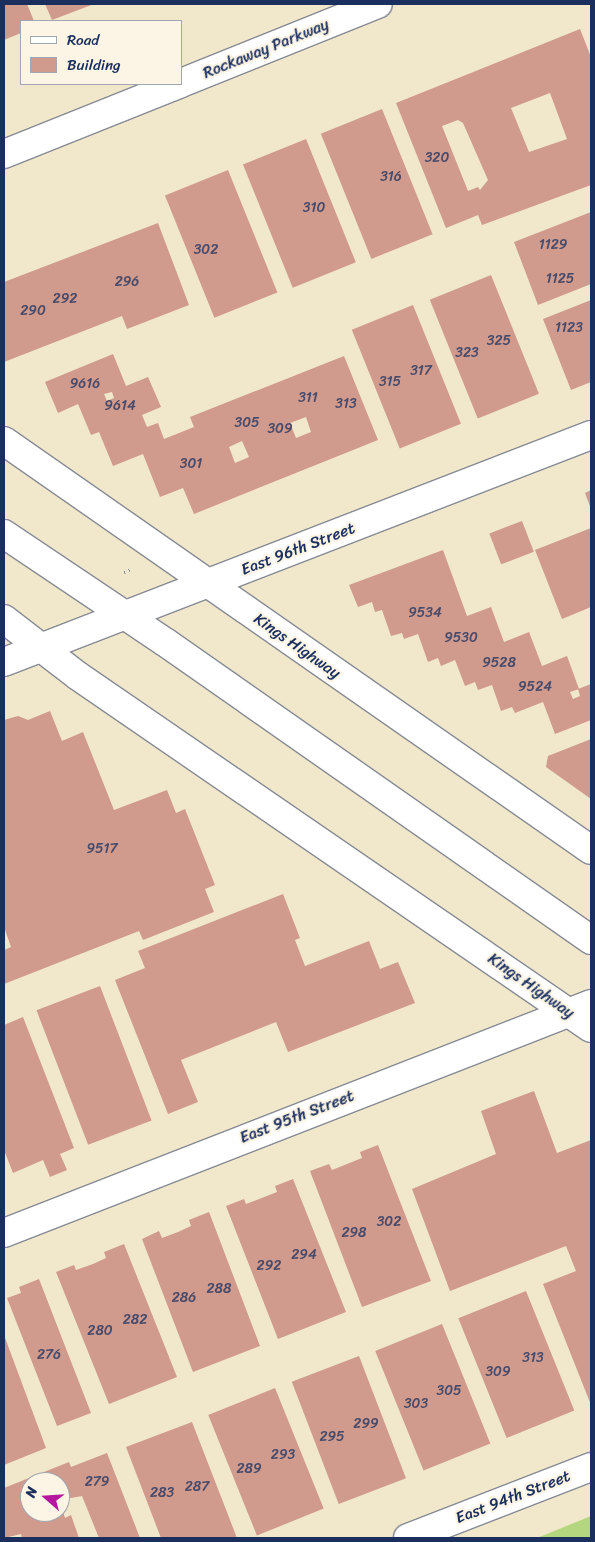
<!DOCTYPE html>
<html>
<head>
<meta charset="utf-8">
<style>
  body { margin:0 }
  #map { position:relative; width:595px; height:1542px; overflow:hidden; background:#f1e7cb; font-family:Sriracha,sans-serif }
  div>[style] { position:absolute }
  .green>* { inset:0; background:#b4d67e }
  .building>* { inset:0; background:#d09a8c; transform-origin:0 0 }
  .path>* { height:3px; margin-top:-1.5px; transform-origin:0; background:repeating-linear-gradient(90deg,#868b94 0 1px,transparent 0 5px) }
  .roads { filter:drop-shadow(1px 0 #868b94) drop-shadow(-1px 0 #868b94) drop-shadow(0 1px #868b94) drop-shadow(0 -1px #868b94) }
  .minor>* { height:28px; margin:-14px; padding:0 14px; transform-origin:14px; border-radius:14px; background:#fff }
  .major>* { height:28px; margin:-14px; padding:0 14px; transform-origin:14px; border-radius:14px; background:#fff }
  span { translate:-50% -50%; white-space:nowrap; text-align:center; line-height:1.15; -webkit-text-stroke:4.5px #fcf5e5; paint-order:stroke }
  .number-label { font-size:14px; color:#484a6a }
  .number-label span { -webkit-text-stroke-width:0 }
  .street-label { font-size:16px; color:#1b2f5e }
  .frame { position:absolute; inset:0; border:5px solid #1b2f5e; pointer-events:none }
  .legend { position:absolute; left:20px; top:20px; width:162px; height:65px; box-sizing:border-box; background:#fcf5e5; border:1px solid #a2a6af; margin:0; padding:6px 9px; list-style:none; font-size:15px; color:#1b2f5e }
  .legend li { display:flex; align-items:center; gap:10px; height:25px }
  .legend b { width:25px; border:1px solid #a2a6af }
  .north { position:absolute; left:20px; top:1472px; width:50px; height:50px; box-sizing:border-box; background:#fcf5e5; border:1px solid #a2a6af; border-radius:50%; rotate:289deg; font-size:14px; font-weight:700; line-height:20px; text-align:center; color:#1b2f5e }
  .north::after { content:''; display:block; margin:auto; width:18px; height:22px; background:#b5179e; clip-path:polygon(50% 0,100% 100%,50% 72%,0 100%) }
</style>
</head>
<body>
<div id="map">
  <div class="green">
    <div style="clip-path:polygon(591px 1516px,591px 1538px,537px 1538px)"></div>
  </div>
  <div class="building">
    <div style="clip-path:polygon(4px 4px,27px 4px,34px 21px,21px 21px,21px 33px,4px 40px)"></div>
    <div style="clip-path:polygon(45px 4px,94px 4px,52px 20px)"></div>
    <div style="clip-path:polygon(evenodd,580px 29px,591px 57px,591px 185px,482px 225px,478px 215px,446px 228px,396px 103px,580px 29px,550px 93px,567px 139px,529px 152px,511px 108px,550px 93px,580px 29px,458px 120px,463px 123px,488px 180px,480px 190px,478px 187px,468px 191px,442px 126px,458px 120px)"></div>
    <div style="left:382px;top:109px;width:135px;height:66px;rotate:68deg"></div>
    <div style="left:306px;top:139px;width:133px;height:68px;rotate:68deg"></div>
    <div style="left:228px;top:170px;width:132px;height:68px;rotate:68deg"></div>
    <div style="clip-path:polygon(591px 212px,591px 284px,538px 305px,514px 242px)"></div>
    <div style="clip-path:polygon(158px 223px,189px 305px,127px 329px,122px 316px,4px 362px,4px 282px)"></div>
    <div style="left:491px;top:275px;width:128px;height:66px;rotate:68deg"></div>
    <div style="clip-path:polygon(591px 300px,591px 382px,571px 390px,543px 319px)"></div>
    <div style="left:413px;top:305px;width:128px;height:66px;rotate:68deg"></div>
    <div style="clip-path:polygon(evenodd,113px 354px,126px 386px,148px 377px,161px 407px,142px 415px,147px 427px,158px 423px,164px 439px,194px 427px,190px 417px,344px 356px,378px 440px,194px 514px,183px 488px,160px 497px,143px 454px,113px 466px,99px 432px,91px 435px,78px 404px,58px 413px,45px 382px,113px 354px,112px 392px,114px 398px,107px 401px,104px 394px,112px 392px,113px 354px,306px 417px,311px 432px,296px 438px,290px 423px,306px 417px,113px 354px,242px 441px,249px 457px,235px 463px,229px 447px,242px 441px)"></div>
    <div style="clip-path:polygon(591px 490px,591px 509px,585px 493px)"></div>
    <div style="left:522px;top:521px;width:33px;height:35px;rotate:69deg"></div>
    <div style="clip-path:polygon(591px 528px,591px 607px,562px 619px,535px 550px)"></div>
    <div style="clip-path:polygon(443px 550px,467px 616px,491px 607px,504px 642px,529px 632px,542px 666px,567px 656px,579px 689px,570px 692px,573px 699px,580px 696px,578px 689px,591px 684px,591px 720px,555px 734px,543px 702px,515px 713px,512px 707px,501px 711px,492px 685px,478px 690px,475px 682px,465px 686px,455px 660px,441px 666px,438px 658px,428px 662px,418px 634px,404px 639px,402px 633px,391px 636px,382px 610px,375px 612px,372px 602px,358px 607px,349px 585px)"></div>
    <div style="clip-path:polygon(50px 711px,62px 741px,83px 732px,114px 810px,167px 790px,176px 813px,185px 809px,215px 885px,205px 889px,214px 912px,143px 940px,139px 931px,4px 984px,4px 950px,11px 947px,4px 927px,4px 720px,18px 716px,28px 720px)"></div>
    <div style="clip-path:polygon(591px 739px,591px 799px,546px 767px,548px 756px)"></div>
    <div style="clip-path:polygon(283px 894px,300px 938px,295px 940px,305px 966px,369px 941px,380px 969px,398px 962px,415px 1003px,288px 1052px,276px 1022px,181px 1060px,198px 1102px,168px 1114px,115px 980px,145px 968px,138px 951px)"></div>
    <div style="left:100px;top:986px;width:144px;height:68px;rotate:69deg"></div>
    <div style="clip-path:polygon(23px 1017px,74px 1148px,60px 1154px,67px 1170px,50px 1177px,43px 1160px,13px 1173px,4px 1150px,4px 1025px)"></div>
    <div style="clip-path:polygon(534px 1091px,557px 1153px,591px 1140px,591px 1405px,543px 1284px,576px 1271px,566px 1246px,450px 1291px,412px 1189px,496px 1154px,481px 1111px)"></div>
    <div style="clip-path:polygon(378px 1145px,431px 1281px,362px 1307px,310px 1171px,329px 1164px,332px 1170px,362px 1158px,360px 1152px)"></div>
    <div style="clip-path:polygon(293px 1179px,346px 1312px,278px 1339px,226px 1206px,244px 1199px,246px 1204px,277px 1192px,275px 1186px)"></div>
    <div style="clip-path:polygon(209px 1212px,260px 1346px,193px 1372px,142px 1239px,159px 1231px,162px 1238px,178px 1232px,191px 1226px,189px 1220px)"></div>
    <div style="clip-path:polygon(124px 1244px,177px 1377px,109px 1404px,56px 1272px,74px 1265px,76px 1270px,93px 1264px,106px 1258px,104px 1252px)"></div>
    <div style="clip-path:polygon(39px 1279px,91px 1413px,57px 1426px,7px 1298px,21px 1293px,19px 1287px)"></div>
    <div style="left:526px;top:1291px;width:129px;height:73px;rotate:68deg"></div>
    <div style="left:442px;top:1324px;width:129px;height:72px;rotate:68deg"></div>
    <div style="clip-path:polygon(4px 1335px,46px 1448px,4px 1465px)"></div>
    <div style="left:359px;top:1356px;width:131px;height:72px;rotate:69deg"></div>
    <div style="left:275px;top:1388px;width:130px;height:72px;rotate:68deg"></div>
    <div style="clip-path:polygon(192px 1422px,237px 1538px,161px 1538px,126px 1447px)"></div>
    <div style="clip-path:polygon(evenodd,107px 1453px,140px 1538px,99px 1538px,82px 1496px,65px 1499px,68px 1506px,62px 1508px,65px 1518px,71px 1515px,79px 1538px,22px 1538px,21px 1534px,4px 1538px,4px 1488px,69px 1462px,71px 1467px,107px 1453px,30px 1482px,60px 1482px,60px 1512px,30px 1512px,30px 1482px)"></div>
  </div>
  <div class="path">
    <div style="left:124px;top:572px;width:8px;rotate:-23deg"></div>
  </div>
  <div class="roads">
    <div class="minor">
      <div style="left:181px;top:83px;width:212px;rotate:-21.9deg"></div>
      <div style="left:4px;top:154px;width:188px;rotate:-21.8deg"></div>
      <div style="left:4px;top:441px;width:715px;rotate:34.87deg"></div>
      <div style="left:4px;top:619px;width:93px;rotate:37.6deg"></div>
      <div style="left:78px;top:676px;width:622px;rotate:34.46deg"></div>
      <div style="left:4px;top:662px;width:629px;rotate:-21.14deg"></div>
      <div style="left:4px;top:1233px;width:630px;rotate:-21.31deg"></div>
      <div style="left:408px;top:1538px;width:196px;rotate:-21.2deg"></div>
    </div>
    <div class="major">
      <div style="left:4px;top:534px;width:194px;rotate:33.9deg"></div>
      <div style="left:165px;top:642px;width:520px;rotate:34.97deg"></div>
    </div>
  </div>
  <div class="number-label">
    <span style="left:437px;top:158px">320</span>
    <span style="left:391px;top:177px">316</span>
    <span style="left:314px;top:208px">310</span>
    <span style="left:553px;top:245px">1129</span>
    <span style="left:206px;top:250px">302</span>
    <span style="left:560px;top:279px">1125</span>
    <span style="left:127px;top:282px">296</span>
    <span style="left:65px;top:299px">292</span>
    <span style="left:33px;top:311px">290</span>
    <span style="left:569px;top:328px">1123</span>
    <span style="left:499px;top:341px">325</span>
    <span style="left:467px;top:353px">323</span>
    <span style="left:421px;top:371px">317</span>
    <span style="left:390px;top:382px">315</span>
    <span style="left:85px;top:384px">9616</span>
    <span style="left:308px;top:398px">311</span>
    <span style="left:346px;top:404px">313</span>
    <span style="left:120px;top:406px">9614</span>
    <span style="left:247px;top:423px">305</span>
    <span style="left:280px;top:429px">309</span>
    <span style="left:191px;top:464px">301</span>
    <span style="left:425px;top:613px">9534</span>
    <span style="left:461px;top:638px">9530</span>
    <span style="left:499px;top:663px">9528</span>
    <span style="left:535px;top:687px">9524</span>
    <span style="left:102px;top:849px">9517</span>
    <span style="left:389px;top:1222px">302</span>
    <span style="left:354px;top:1233px">298</span>
    <span style="left:304px;top:1255px">294</span>
    <span style="left:269px;top:1266px">292</span>
    <span style="left:219px;top:1289px">288</span>
    <span style="left:184px;top:1298px">286</span>
    <span style="left:135px;top:1320px">282</span>
    <span style="left:100px;top:1331px">280</span>
    <span style="left:49px;top:1355px">276</span>
    <span style="left:533px;top:1358px">313</span>
    <span style="left:498px;top:1372px">309</span>
    <span style="left:449px;top:1391px">305</span>
    <span style="left:416px;top:1404px">303</span>
    <span style="left:366px;top:1424px">299</span>
    <span style="left:332px;top:1437px">295</span>
    <span style="left:283px;top:1455px">293</span>
    <span style="left:249px;top:1469px">289</span>
    <span style="left:97px;top:1482px">279</span>
    <span style="left:197px;top:1487px">287</span>
    <span style="left:162px;top:1493px">283</span>
  </div>
  <div class="street-label">
    <span style="left:266px;top:49px;rotate:-22deg">Rockaway Parkway</span>
    <span style="left:298px;top:549px;rotate:-21deg">East 96th Street</span>
    <span style="left:297px;top:646px;rotate:35deg">Kings Highway</span>
    <span style="left:531px;top:986px;rotate:35deg">Kings Highway</span>
    <span style="left:297px;top:1117px;rotate:-21deg">East 95th Street</span>
    <span style="left:513px;top:1497px;rotate:-21deg">East 94th Street</span>
  </div>
  <div class="frame"></div>
  <ul class="legend">
  <li><b style="height:6px;background:#fff"></b>Road</li>
  <li><b style="height:14px;background:#d09a8c"></b>Building</li>
  </ul>
  <div class="north">N</div>
</div>
</body>
</html>
